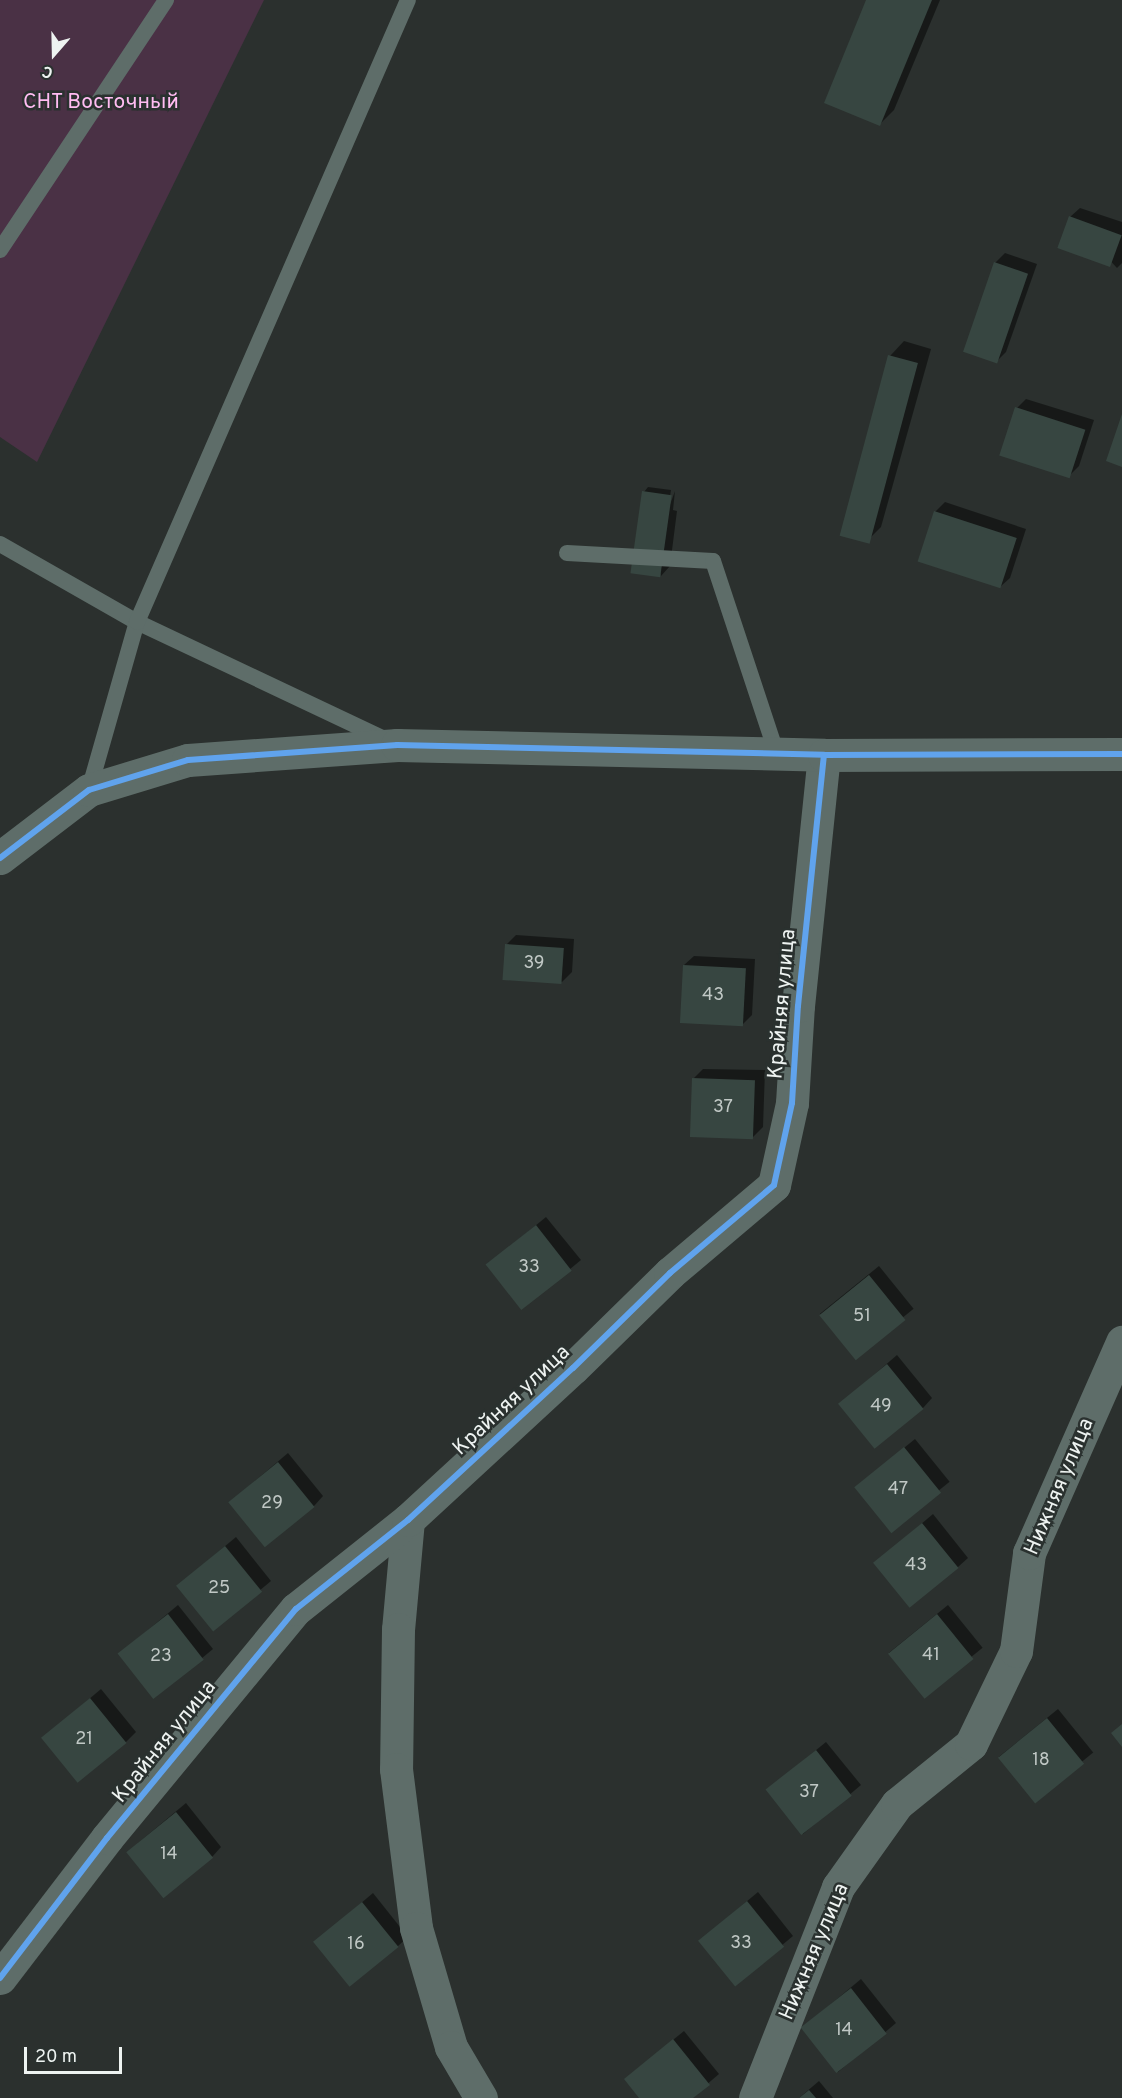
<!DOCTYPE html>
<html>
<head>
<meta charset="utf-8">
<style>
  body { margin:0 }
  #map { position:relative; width:1122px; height:2098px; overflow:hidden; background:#2b302e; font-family:Overpass,sans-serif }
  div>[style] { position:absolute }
  .green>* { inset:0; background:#4a3145 }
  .shadow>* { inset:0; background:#0007; transform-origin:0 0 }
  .building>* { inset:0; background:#374641; transform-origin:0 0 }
  .service>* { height:16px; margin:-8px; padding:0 8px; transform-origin:8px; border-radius:8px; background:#5e6d69 }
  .minor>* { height:33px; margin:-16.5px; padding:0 16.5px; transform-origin:16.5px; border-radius:16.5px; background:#5e6d69 }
  .tertiary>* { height:33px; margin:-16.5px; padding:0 16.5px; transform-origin:16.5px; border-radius:16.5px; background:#5e6d69 }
  .cycleway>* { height:6px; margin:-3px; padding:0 3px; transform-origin:3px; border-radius:3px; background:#60a3ed }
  span { translate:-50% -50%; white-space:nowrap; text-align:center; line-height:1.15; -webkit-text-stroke:5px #2a312f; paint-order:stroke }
  .number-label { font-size:18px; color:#c0c8c5 }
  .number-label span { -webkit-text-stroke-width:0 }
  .park-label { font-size:21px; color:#ffbcf2 }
  .street-label { font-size:21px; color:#eef3f1 }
  .north { position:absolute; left:24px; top:24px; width:60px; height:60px; -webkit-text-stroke:4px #2a312f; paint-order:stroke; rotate:200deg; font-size:16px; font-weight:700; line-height:24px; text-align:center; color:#eef3f1 }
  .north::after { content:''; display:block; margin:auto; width:21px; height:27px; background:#eef3f1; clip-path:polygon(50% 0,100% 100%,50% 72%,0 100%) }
  .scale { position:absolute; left:24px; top:2047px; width:98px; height:27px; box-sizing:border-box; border:3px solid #eef3f1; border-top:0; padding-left:8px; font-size:18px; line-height:21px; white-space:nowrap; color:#eef3f1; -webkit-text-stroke:4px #2a312f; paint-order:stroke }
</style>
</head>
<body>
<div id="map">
  <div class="green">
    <div style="clip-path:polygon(0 0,264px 0,37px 462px,0 437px)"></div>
  </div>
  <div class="shadow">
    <div style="clip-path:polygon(868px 0,940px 0,894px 110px,880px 124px)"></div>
    <div style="clip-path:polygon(1080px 208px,1122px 222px,1122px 263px,1117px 268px,1070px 217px)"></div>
    <div style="clip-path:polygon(1005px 253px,1037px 264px,1006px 352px,996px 362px,995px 263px)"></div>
    <div style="clip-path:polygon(904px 341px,931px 349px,881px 527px,866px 542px,890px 356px)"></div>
    <div style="clip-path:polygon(1026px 399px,1094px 420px,1079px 466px,1069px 476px,1017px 408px)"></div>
    <div style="clip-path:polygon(648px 487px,671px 490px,668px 510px,675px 491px,673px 510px,677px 511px,670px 566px,661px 576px,644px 492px)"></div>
    <div style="clip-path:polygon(945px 502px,1026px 529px,1010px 578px,1000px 587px,935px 512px)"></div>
    <div style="clip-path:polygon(516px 935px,574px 939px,572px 972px,562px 982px,506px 945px)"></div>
    <div style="clip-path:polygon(694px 956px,755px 959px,752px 1015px,742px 1025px,684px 965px)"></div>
    <div style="clip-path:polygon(703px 1069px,765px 1070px,763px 1127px,753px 1137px,693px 1079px)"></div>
    <div style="clip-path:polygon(546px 1217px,581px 1260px,523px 1308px,498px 1256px)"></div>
    <div style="left:879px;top:1266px;width:55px;height:76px;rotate:51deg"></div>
    <div style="clip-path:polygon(897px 1355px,932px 1398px,923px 1408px,840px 1404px)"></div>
    <div style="left:915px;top:1439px;width:55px;height:76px;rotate:51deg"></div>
    <div style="clip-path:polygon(288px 1453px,323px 1496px,314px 1506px,230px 1502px)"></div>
    <div style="clip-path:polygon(933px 1514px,968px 1558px,958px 1567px,875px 1563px)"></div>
    <div style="clip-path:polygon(236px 1537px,271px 1581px,213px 1630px,188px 1577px)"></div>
    <div style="clip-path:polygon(178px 1605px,213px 1649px,155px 1697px,130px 1645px)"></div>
    <div style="left:948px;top:1605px;width:55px;height:76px;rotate:51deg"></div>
    <div style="clip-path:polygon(101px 1689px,136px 1732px,126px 1742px,43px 1738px)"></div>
    <div style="left:1058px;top:1709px;width:56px;height:76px;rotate:51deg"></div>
    <div style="clip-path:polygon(826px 1742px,861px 1785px,803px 1834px,778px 1781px)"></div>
    <div style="clip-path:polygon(186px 1803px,221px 1847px,212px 1857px,138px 1843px)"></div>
    <div style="clip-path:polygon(758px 1892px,793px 1936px,735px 1984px,710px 1932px)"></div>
    <div style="clip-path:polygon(373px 1893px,408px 1937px,398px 1946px,315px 1942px)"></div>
    <div style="clip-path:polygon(861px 1979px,896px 2023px,838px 2072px,813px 2019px)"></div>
    <div style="clip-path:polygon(684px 2031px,719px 2074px,691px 2098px,641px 2098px,636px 2070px)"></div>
    <div style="clip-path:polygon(819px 2081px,833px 2098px,799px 2098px)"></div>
  </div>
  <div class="building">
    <div style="clip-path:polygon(866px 0,932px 0,880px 126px,824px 103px)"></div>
    <div style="left:1069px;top:216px;width:56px;height:34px;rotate:20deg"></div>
    <div style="left:994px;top:262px;width:36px;height:95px;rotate:19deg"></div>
    <div style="left:888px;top:355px;width:31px;height:187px;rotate:15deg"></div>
    <div style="left:1015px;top:407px;width:74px;height:51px;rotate:18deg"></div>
    <div style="clip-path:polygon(1122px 414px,1122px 467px,1106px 461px)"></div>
    <div style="left:642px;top:491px;width:30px;height:83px;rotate:8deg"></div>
    <div style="left:934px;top:511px;width:87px;height:53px;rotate:18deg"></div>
    <div style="left:505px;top:944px;width:59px;height:36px;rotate:4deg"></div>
    <div style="left:683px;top:965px;width:63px;height:58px;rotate:3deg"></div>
    <div style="left:692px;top:1078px;width:63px;height:59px;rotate:2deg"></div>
    <div style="left:536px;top:1225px;width:58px;height:64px;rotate:52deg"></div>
    <div style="left:869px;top:1275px;width:58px;height:64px;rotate:51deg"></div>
    <div style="left:887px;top:1364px;width:58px;height:63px;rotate:51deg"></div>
    <div style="left:904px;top:1447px;width:59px;height:64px;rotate:51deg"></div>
    <div style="left:278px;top:1462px;width:58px;height:64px;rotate:51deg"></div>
    <div style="left:922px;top:1523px;width:58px;height:63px;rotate:51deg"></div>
    <div style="left:225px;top:1546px;width:59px;height:63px;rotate:51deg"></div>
    <div style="left:168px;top:1614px;width:58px;height:64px;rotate:52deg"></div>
    <div style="left:937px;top:1614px;width:58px;height:63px;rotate:51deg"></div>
    <div style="left:90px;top:1698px;width:58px;height:63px;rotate:51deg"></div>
    <div style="left:1047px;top:1718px;width:59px;height:63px;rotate:51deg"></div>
    <div style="clip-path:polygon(1122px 1724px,1122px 1747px,1111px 1733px)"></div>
    <div style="left:816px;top:1750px;width:58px;height:64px;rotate:52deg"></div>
    <div style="left:176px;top:1812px;width:59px;height:64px;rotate:51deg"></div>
    <div style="left:747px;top:1901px;width:59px;height:63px;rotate:51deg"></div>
    <div style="left:362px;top:1902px;width:58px;height:63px;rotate:51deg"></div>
    <div style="left:851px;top:1988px;width:58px;height:64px;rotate:52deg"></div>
    <div style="clip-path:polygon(673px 2039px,710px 2085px,693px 2098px,639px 2098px,624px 2079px)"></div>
    <div style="clip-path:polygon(809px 2090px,816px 2098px,799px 2098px)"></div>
  </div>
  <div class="service">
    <div style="left:0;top:250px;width:300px;rotate:-56.4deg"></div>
    <div style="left:0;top:544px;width:158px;rotate:29.7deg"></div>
    <div style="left:137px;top:622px;width:273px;rotate:25.3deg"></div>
    <div style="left:567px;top:553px;width:146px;rotate:3.1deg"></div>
    <div style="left:713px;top:561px;width:203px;rotate:71.7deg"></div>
    <div style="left:89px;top:790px;width:175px;rotate:-74.1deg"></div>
    <div style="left:137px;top:622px;width:678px;rotate:-66.46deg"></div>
  </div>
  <div class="minor">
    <div style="left:408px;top:1520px;width:109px;rotate:95.2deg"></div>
    <div style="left:398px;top:1629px;width:140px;rotate:90.8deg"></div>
    <div style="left:396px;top:1769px;width:160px;rotate:82.8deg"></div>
    <div style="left:416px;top:1928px;width:124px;rotate:73.6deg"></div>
    <div style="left:451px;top:2047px;width:59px;rotate:59.5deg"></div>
    <div style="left:0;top:1978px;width:176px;rotate:-52.6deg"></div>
    <div style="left:107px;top:1838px;width:297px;rotate:-50.5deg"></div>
    <div style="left:296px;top:1609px;width:143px;rotate:-38.5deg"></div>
    <div style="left:408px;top:1520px;width:224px;rotate:-42.7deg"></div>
    <div style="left:573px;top:1368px;width:136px;rotate:-44.4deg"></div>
    <div style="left:670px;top:1273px;width:136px;rotate:-40.2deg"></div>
    <div style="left:774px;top:1185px;width:84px;rotate:-77.6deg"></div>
    <div style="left:792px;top:1103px;width:97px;rotate:-86.5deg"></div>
    <div style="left:798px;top:1006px;width:252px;rotate:-84.1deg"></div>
    <div style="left:755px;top:2098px;width:227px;rotate:-68.5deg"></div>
    <div style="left:838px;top:1887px;width:102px;rotate:-54.6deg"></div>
    <div style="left:897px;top:1804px;width:95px;rotate:-39deg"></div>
    <div style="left:971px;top:1744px;width:103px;rotate:-64.2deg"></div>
    <div style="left:1016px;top:1651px;width:99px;rotate:-82.4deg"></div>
    <div style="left:1029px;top:1553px;width:231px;rotate:-66.2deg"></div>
  </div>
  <div class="tertiary">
    <div style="left:0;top:858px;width:112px;rotate:-37.4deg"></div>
    <div style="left:89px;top:790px;width:103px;rotate:-16.9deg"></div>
    <div style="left:188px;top:760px;width:210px;rotate:-4.1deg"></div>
    <div style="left:397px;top:745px;width:427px;rotate:1.3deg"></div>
    <div style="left:824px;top:755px;width:298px;rotate:-0.2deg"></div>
  </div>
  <div class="cycleway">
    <div style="left:0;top:858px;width:112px;rotate:-37.4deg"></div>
    <div style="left:89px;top:790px;width:103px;rotate:-16.9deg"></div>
    <div style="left:188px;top:760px;width:210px;rotate:-4.1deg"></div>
    <div style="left:397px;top:745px;width:427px;rotate:1.3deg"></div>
    <div style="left:824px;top:755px;width:298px;rotate:-0.2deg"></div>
    <div style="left:0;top:1978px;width:176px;rotate:-52.6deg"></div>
    <div style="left:107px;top:1838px;width:297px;rotate:-50.5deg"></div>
    <div style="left:296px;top:1609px;width:143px;rotate:-38.5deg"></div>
    <div style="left:408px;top:1520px;width:224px;rotate:-42.7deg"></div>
    <div style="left:573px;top:1368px;width:136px;rotate:-44.4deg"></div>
    <div style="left:670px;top:1273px;width:136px;rotate:-40.2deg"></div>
    <div style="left:774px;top:1185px;width:84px;rotate:-77.6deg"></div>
    <div style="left:792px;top:1103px;width:97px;rotate:-86.5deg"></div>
    <div style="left:798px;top:1006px;width:252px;rotate:-84.1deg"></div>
  </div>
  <div class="number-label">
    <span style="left:534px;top:964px">39</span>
    <span style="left:713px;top:996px">43</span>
    <span style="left:723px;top:1108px">37</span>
    <span style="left:529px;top:1268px">33</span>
    <span style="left:862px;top:1317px">51</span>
    <span style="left:881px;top:1407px">49</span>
    <span style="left:898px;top:1490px">47</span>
    <span style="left:272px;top:1504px">29</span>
    <span style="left:916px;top:1566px">43</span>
    <span style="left:219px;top:1589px">25</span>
    <span style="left:931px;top:1656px">41</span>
    <span style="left:161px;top:1657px">23</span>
    <span style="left:84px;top:1740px">21</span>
    <span style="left:1041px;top:1761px">18</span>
    <span style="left:809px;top:1793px">37</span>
    <span style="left:169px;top:1855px">14</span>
    <span style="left:741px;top:1944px">33</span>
    <span style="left:356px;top:1945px">16</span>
    <span style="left:844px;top:2031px">14</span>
  </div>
  <div class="park-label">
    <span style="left:101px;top:103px">СНТ Восточный</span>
  </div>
  <div class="street-label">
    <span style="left:783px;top:1004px;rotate:-85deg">Крайняя улица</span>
    <span style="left:512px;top:1401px;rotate:-43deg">Крайняя улица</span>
    <span style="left:1060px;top:1487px;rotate:-67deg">Нижняя улица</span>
    <span style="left:165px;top:1742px;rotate:-51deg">Крайняя улица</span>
    <span style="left:815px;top:1952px;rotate:-67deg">Нижняя улица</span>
  </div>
  <div class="north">С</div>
  <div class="scale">20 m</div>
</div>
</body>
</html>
